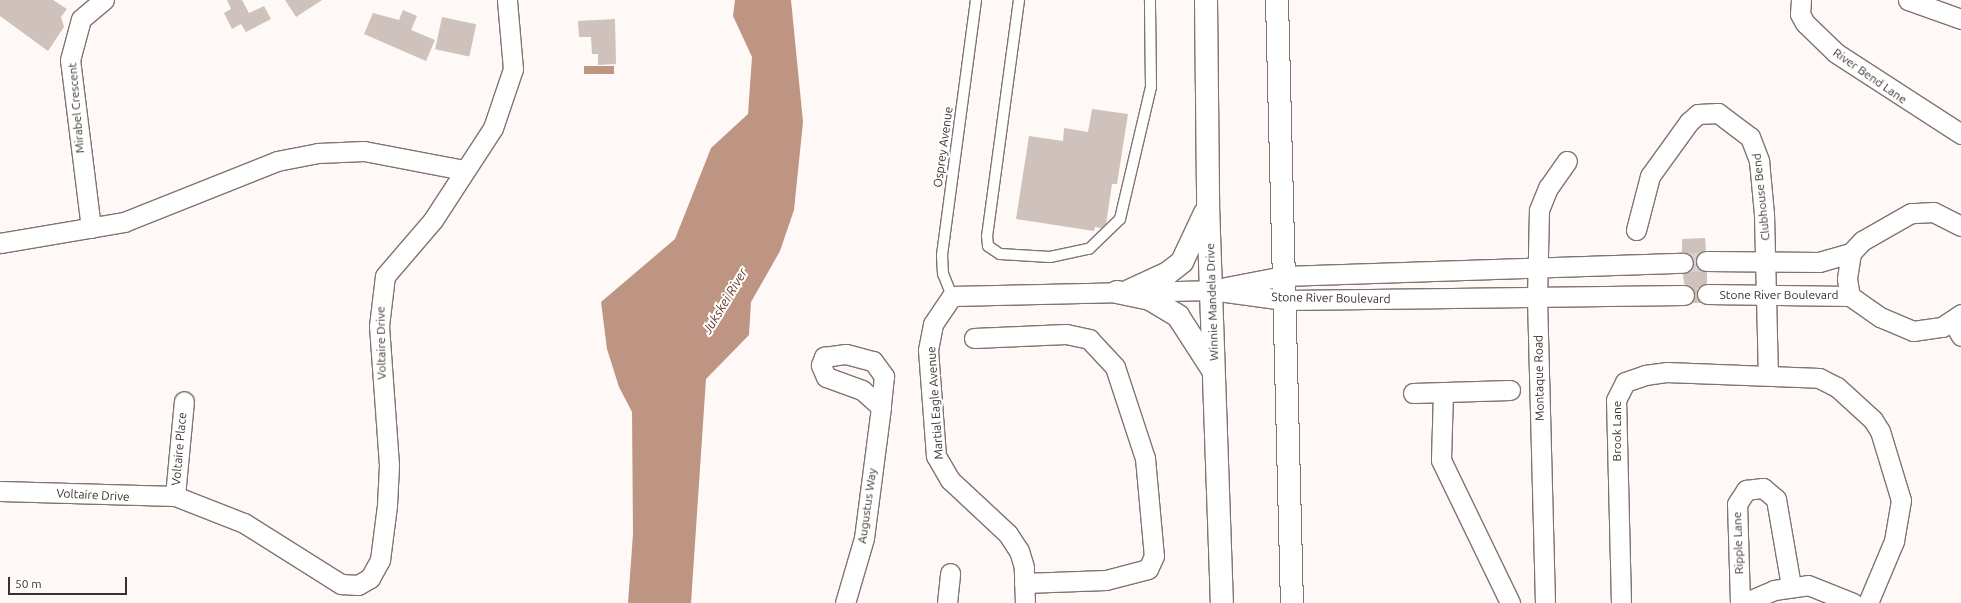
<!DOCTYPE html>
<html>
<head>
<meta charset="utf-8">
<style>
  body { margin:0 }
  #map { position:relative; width:1961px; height:603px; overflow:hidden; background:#fef8f6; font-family:Ubuntu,sans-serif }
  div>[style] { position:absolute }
  .water>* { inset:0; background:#be9583; transform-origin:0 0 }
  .building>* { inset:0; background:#cfc1bb; transform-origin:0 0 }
  .minor-tunnel>* { height:19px; margin-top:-9.5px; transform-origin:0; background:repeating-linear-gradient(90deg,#d6d0ce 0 19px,transparent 0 29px) }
  .roads { filter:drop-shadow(1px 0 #81746f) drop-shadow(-1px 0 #81746f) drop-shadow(0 1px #81746f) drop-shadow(0 -1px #81746f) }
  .service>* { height:10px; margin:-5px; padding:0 5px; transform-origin:5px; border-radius:5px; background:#fff }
  .minor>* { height:19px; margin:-9.5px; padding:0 9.5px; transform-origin:9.5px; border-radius:9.5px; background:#fff }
  .secondary>* { height:22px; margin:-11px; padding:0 11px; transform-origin:11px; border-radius:11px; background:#fff }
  span { translate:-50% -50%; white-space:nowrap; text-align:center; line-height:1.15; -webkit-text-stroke:4px #fff; paint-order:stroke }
  .street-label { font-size:12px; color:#37312f }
  .water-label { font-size:13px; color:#683318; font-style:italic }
  .scale { position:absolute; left:8px; top:577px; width:119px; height:18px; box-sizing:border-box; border:2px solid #37312f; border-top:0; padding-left:5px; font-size:12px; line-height:14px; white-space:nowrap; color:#37312f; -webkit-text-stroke:3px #fff; paint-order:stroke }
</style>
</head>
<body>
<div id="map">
  <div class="water">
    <div style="clip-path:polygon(735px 0,791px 0,803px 122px,794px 210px,780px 251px,751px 302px,749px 335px,706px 379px,691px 603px,628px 603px,633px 534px,632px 412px,619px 387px,607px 349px,601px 302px,675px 239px,711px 148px,748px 114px,752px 57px,733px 16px)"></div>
    <div style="left:614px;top:66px;width:8px;height:30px;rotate:90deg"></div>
  </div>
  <div class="building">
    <div style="clip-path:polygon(0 0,53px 0,67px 9px,61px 17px,64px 27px,48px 51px,0 16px)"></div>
    <div style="clip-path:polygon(227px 0,242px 0,249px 13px,264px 6px,271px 19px,246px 32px,241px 24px,232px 29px,224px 13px,231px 9px)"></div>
    <div style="clip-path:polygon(285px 0,322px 0,296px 17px)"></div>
    <div style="clip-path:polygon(403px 10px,417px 16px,411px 30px,435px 40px,426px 61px,364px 34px,373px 13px,399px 20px)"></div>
    <div style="left:442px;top:17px;width:35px;height:33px;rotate:12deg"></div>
    <div style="clip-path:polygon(615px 19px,616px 64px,598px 65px,598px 54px,592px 54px,591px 37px,579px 37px,578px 21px)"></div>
    <div style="clip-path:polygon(1092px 109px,1128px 114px,1117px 184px,1112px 184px,1106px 224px,1101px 228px,1095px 227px,1094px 231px,1016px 219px,1029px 136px,1063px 141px,1064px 128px,1088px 132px)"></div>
    <div style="clip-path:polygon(1705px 238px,1706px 250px,1697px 255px,1695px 261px,1700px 270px,1707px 272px,1707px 283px,1697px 289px,1701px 303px,1691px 303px,1695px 294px,1690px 286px,1684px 284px,1683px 274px,1692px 269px,1694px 262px,1689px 254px,1682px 252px,1682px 239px)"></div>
  </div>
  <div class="minor-tunnel">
    <div style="left:1683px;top:263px;width:23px;rotate:-5deg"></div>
  </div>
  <div class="roads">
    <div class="service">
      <div style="left:1019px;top:0;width:238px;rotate:97.7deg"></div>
      <div style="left:987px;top:236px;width:10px;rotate:84deg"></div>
      <div style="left:988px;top:246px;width:14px;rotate:34deg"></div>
      <div style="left:1000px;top:254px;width:50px;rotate:3.4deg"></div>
      <div style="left:1050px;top:257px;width:40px;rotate:-12deg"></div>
      <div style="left:1089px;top:249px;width:43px;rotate:-44.1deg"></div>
      <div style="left:1120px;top:219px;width:136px;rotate:-76.8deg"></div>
      <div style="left:1151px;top:87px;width:87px;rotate:-90.7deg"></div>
      <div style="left:952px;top:296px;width:24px;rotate:-112deg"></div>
      <div style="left:943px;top:274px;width:19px;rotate:-93deg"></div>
      <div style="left:942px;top:255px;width:257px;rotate:-82.4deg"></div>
    </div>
    <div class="minor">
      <div style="left:1801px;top:0;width:14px;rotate:94deg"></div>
      <div style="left:1800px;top:14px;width:10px;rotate:61deg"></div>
      <div style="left:1805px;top:23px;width:43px;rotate:44.1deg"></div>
      <div style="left:1836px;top:53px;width:149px;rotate:32.9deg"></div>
      <div style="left:1908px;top:0;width:56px;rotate:19.7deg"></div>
      <div style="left:1961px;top:226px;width:31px;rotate:-153deg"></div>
      <div style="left:1933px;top:212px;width:22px;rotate:177deg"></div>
      <div style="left:1911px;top:213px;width:56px;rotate:150.3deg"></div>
      <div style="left:1862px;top:241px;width:16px;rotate:133deg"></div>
      <div style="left:1851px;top:253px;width:26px;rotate:99deg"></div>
      <div style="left:1847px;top:279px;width:17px;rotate:80deg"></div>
      <div style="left:1850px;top:296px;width:37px;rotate:35deg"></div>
      <div style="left:1880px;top:317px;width:36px;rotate:23deg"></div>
      <div style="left:1913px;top:331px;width:29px;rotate:-8deg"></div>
      <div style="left:1942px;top:327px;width:23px;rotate:-34deg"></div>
      <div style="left:91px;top:228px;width:169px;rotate:-97.1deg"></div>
      <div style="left:70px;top:60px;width:42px;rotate:-75deg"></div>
      <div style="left:81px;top:19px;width:30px;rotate:-40deg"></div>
      <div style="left:1636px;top:230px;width:56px;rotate:-75.5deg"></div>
      <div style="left:1650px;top:176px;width:67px;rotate:-54.2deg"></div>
      <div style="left:1689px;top:122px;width:12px;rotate:-42deg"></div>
      <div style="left:1698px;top:114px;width:20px;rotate:-3deg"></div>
      <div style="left:1718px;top:113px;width:40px;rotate:37deg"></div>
      <div style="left:1750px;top:137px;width:26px;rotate:69deg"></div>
      <div style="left:1759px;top:161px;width:53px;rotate:84.6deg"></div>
      <div style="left:1764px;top:214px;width:160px;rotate:88.6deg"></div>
      <div style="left:0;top:243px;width:126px;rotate:-9.6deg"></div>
      <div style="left:124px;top:222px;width:165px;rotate:-21.7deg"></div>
      <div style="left:277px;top:161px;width:42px;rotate:-11deg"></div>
      <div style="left:318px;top:153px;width:46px;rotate:-2.5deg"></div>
      <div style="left:364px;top:151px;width:102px;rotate:10.8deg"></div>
      <div style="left:1706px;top:261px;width:113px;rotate:0.5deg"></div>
      <div style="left:1819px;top:262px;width:33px;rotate:-16deg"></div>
      <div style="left:1226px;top:287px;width:58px;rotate:-10.9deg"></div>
      <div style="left:1283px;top:276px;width:400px;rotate:-1.9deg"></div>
      <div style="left:1707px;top:294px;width:143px;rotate:0.8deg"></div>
      <div style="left:1953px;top:322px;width:16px;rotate:60deg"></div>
      <div style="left:974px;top:338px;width:92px;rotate:-2.5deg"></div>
      <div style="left:1066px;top:334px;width:24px;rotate:12deg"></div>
      <div style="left:1089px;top:339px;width:38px;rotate:47deg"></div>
      <div style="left:1115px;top:367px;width:96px;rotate:71.8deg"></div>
      <div style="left:1145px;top:458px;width:98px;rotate:84.8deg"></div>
      <div style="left:1154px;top:556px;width:14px;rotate:115deg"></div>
      <div style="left:1148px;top:569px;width:43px;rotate:165.3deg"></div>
      <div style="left:1106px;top:580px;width:82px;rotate:177.9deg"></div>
      <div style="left:1443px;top:392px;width:68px;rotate:91.7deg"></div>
      <div style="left:1441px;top:460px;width:159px;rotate:64.2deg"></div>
      <div style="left:1413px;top:393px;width:97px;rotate:-1.8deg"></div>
      <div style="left:0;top:491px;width:175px;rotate:1.6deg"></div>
      <div style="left:175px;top:496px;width:74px;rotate:21.4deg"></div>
      <div style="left:244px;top:523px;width:115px;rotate:32.2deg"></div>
      <div style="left:341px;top:584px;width:17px;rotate:3deg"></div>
      <div style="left:358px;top:585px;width:14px;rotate:-30deg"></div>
      <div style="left:370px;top:578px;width:21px;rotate:-61deg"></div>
      <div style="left:380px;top:560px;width:55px;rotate:-82.7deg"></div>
      <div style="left:387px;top:505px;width:40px;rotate:-87.1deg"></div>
      <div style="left:389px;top:465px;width:139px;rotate:-94.1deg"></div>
      <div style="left:379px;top:326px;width:50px;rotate:-83.2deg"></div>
      <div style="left:385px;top:276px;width:74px;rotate:-49.4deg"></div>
      <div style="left:433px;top:220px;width:110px;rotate:-56.9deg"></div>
      <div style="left:493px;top:128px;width:62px;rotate:-71.3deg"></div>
      <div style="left:513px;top:69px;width:69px;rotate:-95deg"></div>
      <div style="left:175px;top:496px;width:95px;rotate:-84.6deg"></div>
      <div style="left:845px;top:603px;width:68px;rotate:-73.7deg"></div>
      <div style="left:864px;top:538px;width:132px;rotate:-82.6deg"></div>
      <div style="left:881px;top:407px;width:25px;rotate:-138deg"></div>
      <div style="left:862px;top:390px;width:38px;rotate:-160deg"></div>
      <div style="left:826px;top:377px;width:13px;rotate:-113deg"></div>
      <div style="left:821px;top:365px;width:9px;rotate:-69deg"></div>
      <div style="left:824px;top:357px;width:22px;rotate:-8deg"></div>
      <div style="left:846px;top:354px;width:28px;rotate:15deg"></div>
      <div style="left:873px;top:361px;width:19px;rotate:54deg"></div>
      <div style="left:884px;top:376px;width:31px;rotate:96deg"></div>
      <div style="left:947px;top:603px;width:30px;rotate:-84deg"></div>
      <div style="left:1025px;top:603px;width:36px;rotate:-92deg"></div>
      <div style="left:1024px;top:567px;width:17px;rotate:-107deg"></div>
      <div style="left:1019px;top:551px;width:20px;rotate:-123deg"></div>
      <div style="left:1008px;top:534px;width:79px;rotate:-137deg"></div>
      <div style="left:950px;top:480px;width:28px;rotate:-120deg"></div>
      <div style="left:936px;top:456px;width:106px;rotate:-94.3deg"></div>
      <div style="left:928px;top:350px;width:26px;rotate:-79deg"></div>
      <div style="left:933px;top:324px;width:34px;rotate:-56deg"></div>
      <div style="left:952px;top:296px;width:259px;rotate:-1.3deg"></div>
      <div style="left:1211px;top:290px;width:74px;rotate:7.8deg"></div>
      <div style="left:1284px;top:300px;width:400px;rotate:-0.7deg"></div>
      <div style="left:1545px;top:603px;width:305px;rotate:-91.5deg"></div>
      <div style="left:1537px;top:298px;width:88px;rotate:-88.7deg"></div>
      <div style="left:1539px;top:210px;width:24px;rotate:-68deg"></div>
      <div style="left:1548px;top:188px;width:33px;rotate:-55deg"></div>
      <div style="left:1621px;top:603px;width:203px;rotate:-91.4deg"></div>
      <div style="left:1616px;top:400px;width:20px;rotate:-63deg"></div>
      <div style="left:1625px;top:382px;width:21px;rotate:-19deg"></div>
      <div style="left:1645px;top:375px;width:21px;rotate:-8deg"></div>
      <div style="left:1666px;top:372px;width:153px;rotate:2.2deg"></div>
      <div style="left:1819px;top:378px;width:20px;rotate:27deg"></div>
      <div style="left:1837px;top:387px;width:49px;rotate:42.5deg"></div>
      <div style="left:1873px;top:420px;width:13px;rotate:58deg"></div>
      <div style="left:1880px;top:431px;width:72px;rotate:73.1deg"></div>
      <div style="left:1901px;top:500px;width:42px;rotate:99.7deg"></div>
      <div style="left:1894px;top:541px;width:67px;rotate:112.8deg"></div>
      <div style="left:1740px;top:603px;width:99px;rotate:-91.7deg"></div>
      <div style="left:1737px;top:504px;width:17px;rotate:-57deg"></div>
      <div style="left:1746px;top:490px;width:17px;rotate:-7deg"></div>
      <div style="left:1763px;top:488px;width:17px;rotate:40deg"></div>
      <div style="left:1776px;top:499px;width:88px;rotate:80.2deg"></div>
      <div style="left:1744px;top:603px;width:33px;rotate:-23deg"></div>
      <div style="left:1774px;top:590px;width:34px;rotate:-8deg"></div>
      <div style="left:1808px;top:585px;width:48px;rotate:21.8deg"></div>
    </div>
    <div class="secondary">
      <div style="left:1206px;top:0;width:205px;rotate:89.4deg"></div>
      <div style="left:1208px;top:205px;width:398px;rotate:88deg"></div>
      <div style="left:1277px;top:0;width:603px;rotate:88.58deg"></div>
      <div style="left:1129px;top:291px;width:43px;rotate:-24.8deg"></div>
      <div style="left:1168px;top:273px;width:18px;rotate:-38deg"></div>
      <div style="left:1182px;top:262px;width:54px;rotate:-64.9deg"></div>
      <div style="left:1117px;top:292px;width:34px;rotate:12deg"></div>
      <div style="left:1150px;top:299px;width:33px;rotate:31deg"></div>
      <div style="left:1178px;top:316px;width:64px;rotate:57.1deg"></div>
    </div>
  </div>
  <div class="street-label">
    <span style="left:1870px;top:76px;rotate:35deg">River Bend Lane</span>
    <span style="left:76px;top:108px;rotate:-95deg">Mirabel Crescent</span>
    <span style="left:943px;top:147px;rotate:-82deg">Osprey Avenue</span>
    <span style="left:1761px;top:197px;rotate:-96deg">Clubhouse Bend</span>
    <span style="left:1779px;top:295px">Stone River Boulevard</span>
    <span style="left:1331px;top:298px;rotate:1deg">Stone River Boulevard</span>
    <span style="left:1212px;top:302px;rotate:-92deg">Winnie Mandela Drive</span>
    <span style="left:381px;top:343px;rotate:-91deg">Voltaire Drive</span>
    <span style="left:1539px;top:378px;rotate:-91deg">Montaque Road</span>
    <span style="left:935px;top:403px;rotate:-94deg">Martial Eagle Avenue</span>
    <span style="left:1617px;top:431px;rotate:-90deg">Brook Lane</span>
    <span style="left:179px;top:449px;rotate:-85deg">Voltaire Place</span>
    <span style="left:93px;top:495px;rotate:3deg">Voltaire Drive</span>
    <span style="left:867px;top:506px;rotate:-82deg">Augustus Way</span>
    <span style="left:1738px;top:543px;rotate:-92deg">Ripple Lane</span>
  </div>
  <div class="water-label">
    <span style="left:725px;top:301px;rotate:-59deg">Jukskei River</span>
  </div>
  <div class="scale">50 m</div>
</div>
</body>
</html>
